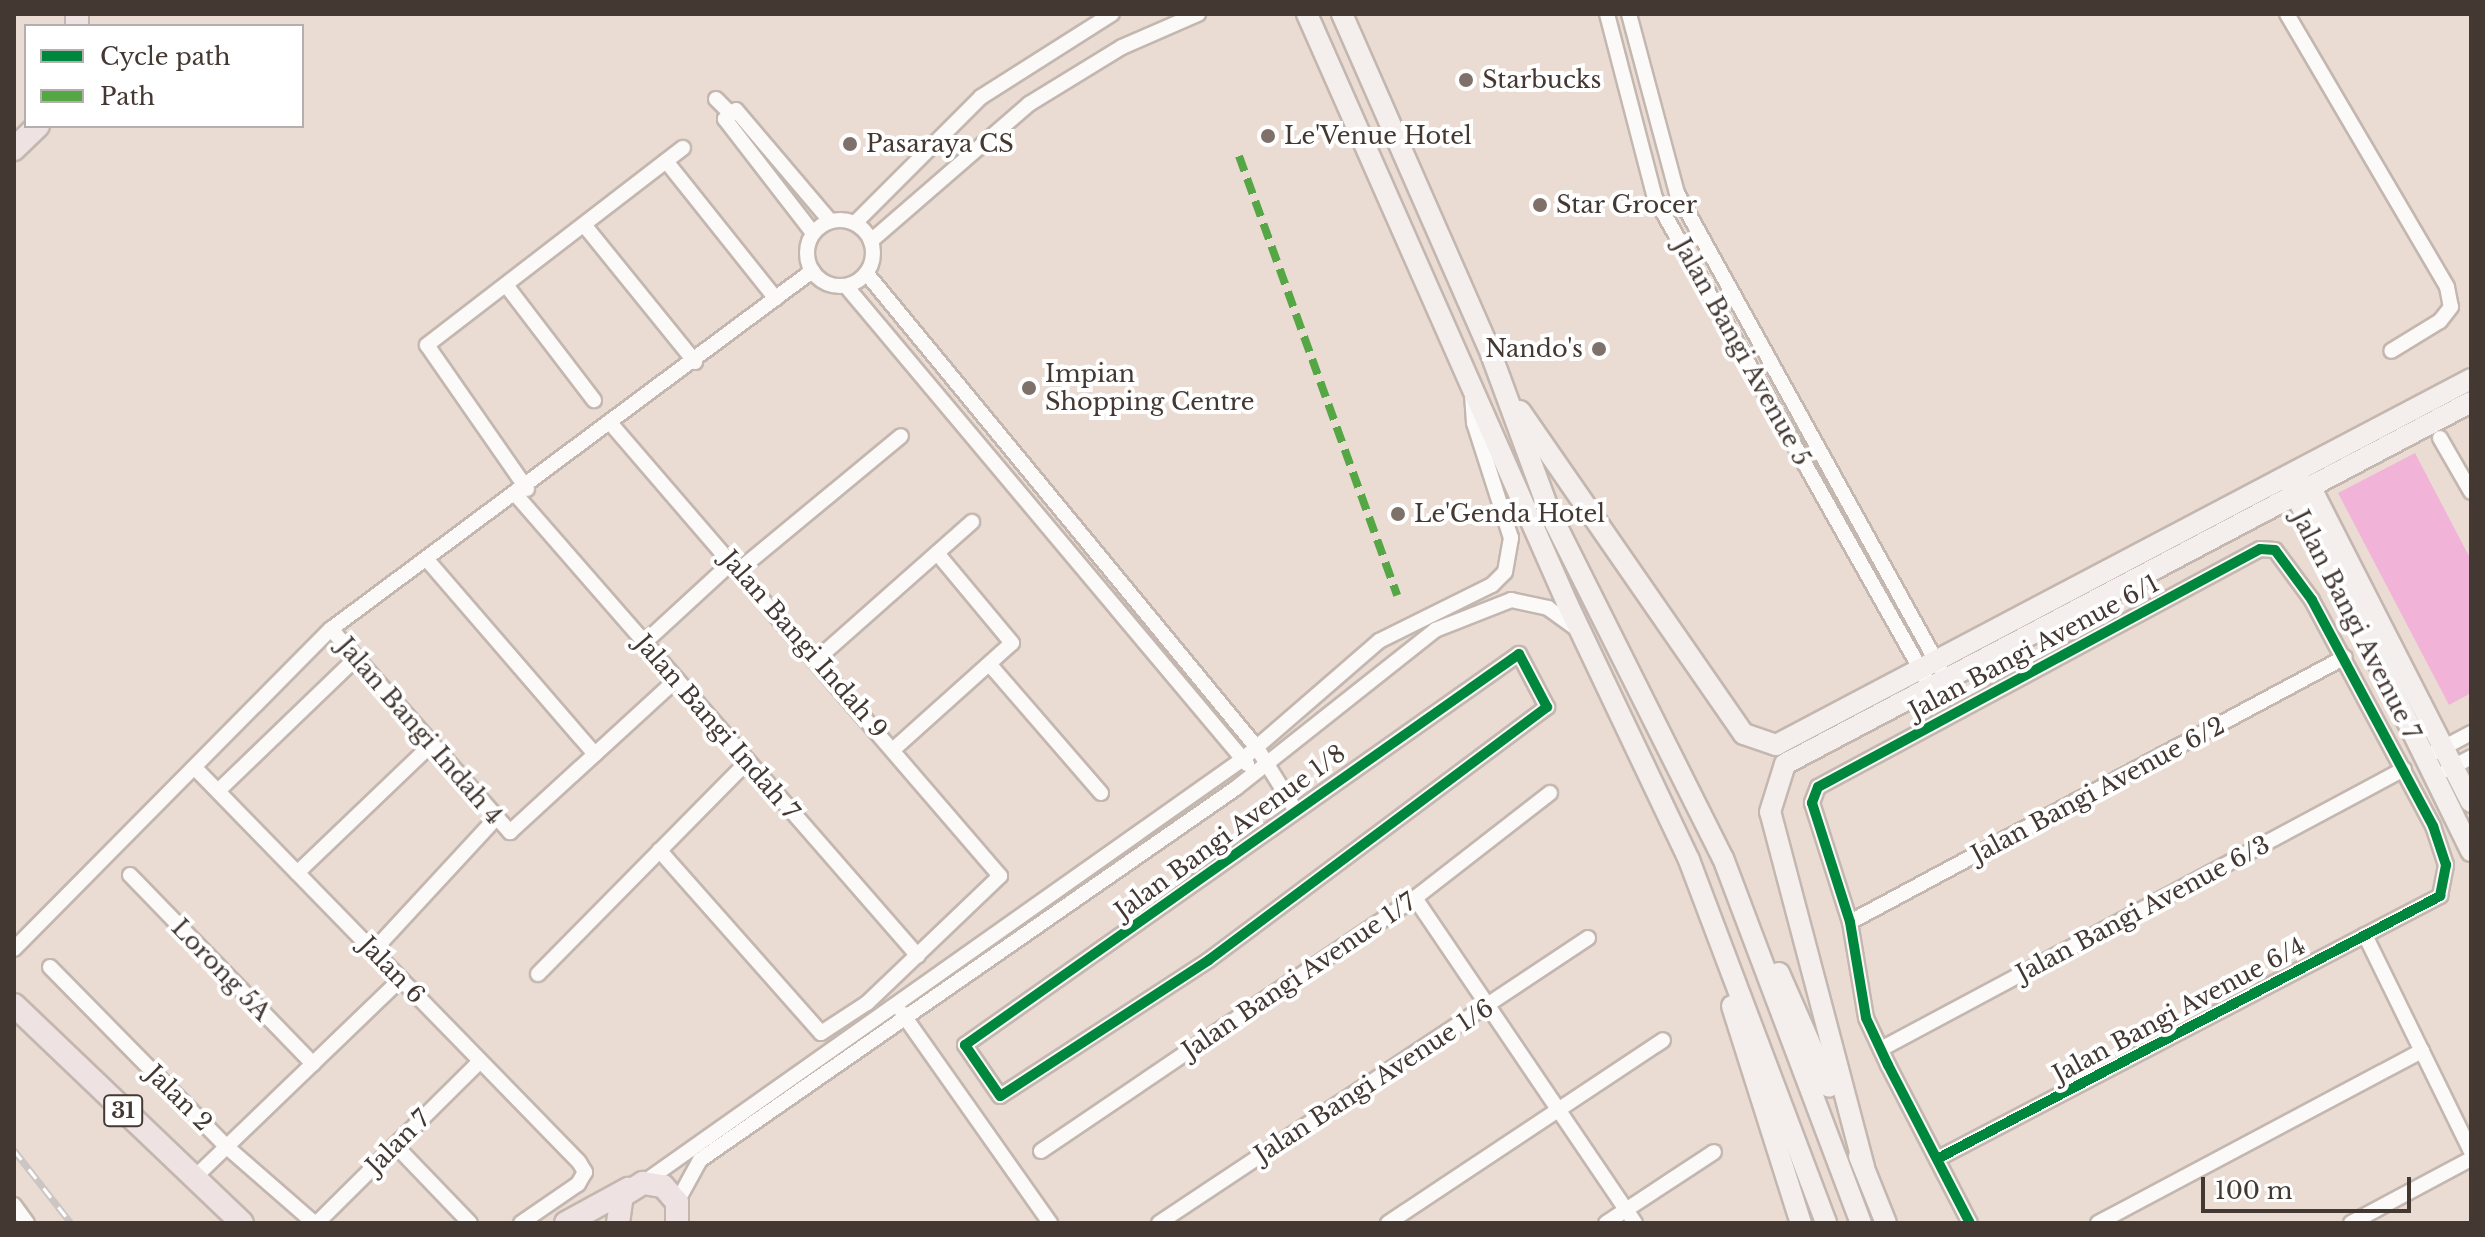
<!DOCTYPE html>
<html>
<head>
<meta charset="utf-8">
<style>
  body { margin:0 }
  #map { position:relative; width:2485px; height:1237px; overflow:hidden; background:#ebdcd3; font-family:"Libre Baskerville",serif }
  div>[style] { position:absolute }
  .water>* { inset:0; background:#f2b3d8 }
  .roads { filter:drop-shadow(2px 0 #c3b7b0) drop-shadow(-2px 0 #c3b7b0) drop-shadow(0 2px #c3b7b0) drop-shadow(0 -2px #c3b7b0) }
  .street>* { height:14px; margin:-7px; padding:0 7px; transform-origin:7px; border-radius:7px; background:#fcfaf8 }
  .street>.ring { margin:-7px; padding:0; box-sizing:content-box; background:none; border:14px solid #fcfaf8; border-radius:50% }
  .secondary>* { height:20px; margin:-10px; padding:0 10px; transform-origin:10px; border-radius:10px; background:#f4efed }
  .primary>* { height:22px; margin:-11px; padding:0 11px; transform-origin:11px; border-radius:11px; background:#eee3e2 }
  .rail>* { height:7px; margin-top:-3.5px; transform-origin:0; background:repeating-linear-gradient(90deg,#fff 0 12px,#cbc6c4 0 24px); box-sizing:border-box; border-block:2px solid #cbc6c4 }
  .quiet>* { height:8px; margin-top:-4px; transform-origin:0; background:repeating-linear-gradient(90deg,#55a644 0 16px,transparent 0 24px) }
  .cycleway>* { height:10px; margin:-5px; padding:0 5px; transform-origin:5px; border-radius:5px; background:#00873e }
  .dots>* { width:22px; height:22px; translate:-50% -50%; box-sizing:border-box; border:4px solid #fff; border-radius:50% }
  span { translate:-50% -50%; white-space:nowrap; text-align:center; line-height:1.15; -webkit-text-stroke:8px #fff; paint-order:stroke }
  .shield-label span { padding:2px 6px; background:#fff; border:2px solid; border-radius:6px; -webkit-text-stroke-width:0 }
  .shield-label { font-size:22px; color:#443832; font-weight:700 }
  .poi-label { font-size:24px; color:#443832 }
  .left { translate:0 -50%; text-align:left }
  .right { translate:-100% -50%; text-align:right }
  .street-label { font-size:24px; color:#443832 }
  .frame { position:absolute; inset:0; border:16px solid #443832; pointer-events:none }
  .legend { position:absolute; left:24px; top:24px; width:280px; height:104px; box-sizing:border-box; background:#fff; border:2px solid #b4afad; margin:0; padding:10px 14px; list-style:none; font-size:24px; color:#443832 }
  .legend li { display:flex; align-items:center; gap:16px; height:40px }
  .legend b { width:40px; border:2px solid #b4afad }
  .scale { position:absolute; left:2201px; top:1177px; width:210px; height:36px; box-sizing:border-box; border:4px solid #443832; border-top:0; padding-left:10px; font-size:24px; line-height:28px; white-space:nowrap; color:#443832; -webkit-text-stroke:6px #fff; paint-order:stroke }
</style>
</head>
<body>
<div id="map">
  <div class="water">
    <div style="clip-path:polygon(2415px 453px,2471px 560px,2471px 693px,2449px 705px,2338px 493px)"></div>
  </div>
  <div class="roads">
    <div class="street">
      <div style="left:1607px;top:14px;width:190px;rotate:75.4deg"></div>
      <div style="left:1655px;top:198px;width:550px;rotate:60.59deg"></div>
      <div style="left:1629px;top:14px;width:185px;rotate:75deg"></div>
      <div style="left:1677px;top:193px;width:543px;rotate:61.03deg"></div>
      <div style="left:2287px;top:14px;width:316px;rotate:59.6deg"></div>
      <div style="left:2447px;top:287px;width:20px;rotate:79deg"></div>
      <div style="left:2451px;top:307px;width:18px;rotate:128deg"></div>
      <div style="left:2440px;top:321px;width:57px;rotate:148.5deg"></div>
      <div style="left:716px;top:99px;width:21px;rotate:45deg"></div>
      <div style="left:666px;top:161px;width:176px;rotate:51.4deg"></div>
      <div class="ring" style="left:807px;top:220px;width:52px;height:52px"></div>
      <div style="left:855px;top:223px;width:178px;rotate:-45deg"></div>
      <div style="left:981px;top:97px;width:155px;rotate:-32.4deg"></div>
      <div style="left:585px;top:226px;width:175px;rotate:51deg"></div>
      <div style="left:813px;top:233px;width:144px;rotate:-127.7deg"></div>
      <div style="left:725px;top:119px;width:14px;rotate:-39deg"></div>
      <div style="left:736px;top:110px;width:145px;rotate:49.7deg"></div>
      <div style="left:871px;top:241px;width:209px;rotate:-40.9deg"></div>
      <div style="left:1029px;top:104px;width:109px;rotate:-31.5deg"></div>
      <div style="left:1122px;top:47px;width:83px;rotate:-23.5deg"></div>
      <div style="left:867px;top:274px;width:614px;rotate:50.55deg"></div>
      <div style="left:1257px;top:748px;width:74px;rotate:58.2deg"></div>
      <div style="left:506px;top:285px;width:145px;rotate:52.6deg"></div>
      <div style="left:846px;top:286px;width:624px;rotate:50.01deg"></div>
      <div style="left:612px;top:425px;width:595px;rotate:49.29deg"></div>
      <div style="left:1000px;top:876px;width:184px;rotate:136.3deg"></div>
      <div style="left:867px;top:1003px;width:55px;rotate:146.9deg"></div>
      <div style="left:821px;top:1033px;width:244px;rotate:-131.5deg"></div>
      <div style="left:2440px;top:438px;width:62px;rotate:60.1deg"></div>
      <div style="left:527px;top:489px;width:175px;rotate:-124.8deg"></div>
      <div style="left:427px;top:345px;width:323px;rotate:-37.6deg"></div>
      <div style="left:517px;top:496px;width:610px;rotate:48.92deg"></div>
      <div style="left:429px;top:562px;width:254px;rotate:49.2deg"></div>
      <div style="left:739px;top:570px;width:210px;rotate:-39.6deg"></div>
      <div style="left:331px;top:629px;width:271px;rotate:48.6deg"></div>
      <div style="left:510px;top:832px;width:225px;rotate:-42.5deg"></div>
      <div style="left:644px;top:643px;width:120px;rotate:-42.6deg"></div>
      <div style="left:1519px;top:654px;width:60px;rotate:62.2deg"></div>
      <div style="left:1547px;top:707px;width:422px;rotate:143.2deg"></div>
      <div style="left:1209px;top:960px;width:249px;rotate:146.9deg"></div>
      <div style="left:1000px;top:1096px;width:62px;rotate:-124.5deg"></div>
      <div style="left:965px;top:1045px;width:678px;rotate:-35.21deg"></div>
      <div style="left:817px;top:659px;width:207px;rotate:-41.5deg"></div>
      <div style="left:991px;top:666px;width:168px;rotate:49.1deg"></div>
      <div style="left:895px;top:748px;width:157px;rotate:-41.9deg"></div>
      <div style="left:1012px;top:643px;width:117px;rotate:-129.8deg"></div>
      <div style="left:2424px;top:758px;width:53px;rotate:-28deg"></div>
      <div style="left:197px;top:770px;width:547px;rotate:45.74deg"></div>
      <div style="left:579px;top:1162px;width:12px;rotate:59deg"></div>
      <div style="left:585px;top:1172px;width:14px;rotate:120deg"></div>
      <div style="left:578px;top:1184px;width:69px;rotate:145.6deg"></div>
      <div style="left:2447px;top:770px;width:27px;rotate:-28deg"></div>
      <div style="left:218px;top:791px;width:192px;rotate:-43.9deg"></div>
      <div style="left:297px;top:873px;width:187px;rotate:-43.7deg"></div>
      <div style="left:130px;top:875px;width:263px;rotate:45.9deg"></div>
      <div style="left:1415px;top:898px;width:392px;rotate:55.9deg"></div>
      <div style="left:1850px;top:922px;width:561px;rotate:-28.16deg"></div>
      <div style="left:2365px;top:935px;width:241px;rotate:63.9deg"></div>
      <div style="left:14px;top:949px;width:450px;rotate:-45.3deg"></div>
      <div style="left:331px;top:629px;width:600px;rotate:-36.66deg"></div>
      <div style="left:373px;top:951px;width:183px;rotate:-47.2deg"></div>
      <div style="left:50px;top:967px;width:252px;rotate:45.5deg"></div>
      <div style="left:227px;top:1147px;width:116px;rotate:41.1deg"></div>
      <div style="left:538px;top:974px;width:298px;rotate:-45.4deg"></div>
      <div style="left:902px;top:1013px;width:257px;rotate:54.8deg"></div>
      <div style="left:1881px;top:1049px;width:593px;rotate:-28.16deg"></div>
      <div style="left:395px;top:1145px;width:108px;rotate:46.1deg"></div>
      <div style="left:1041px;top:1151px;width:452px;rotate:-34.1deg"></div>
      <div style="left:1415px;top:898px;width:171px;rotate:-37.9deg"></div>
      <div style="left:1937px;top:1159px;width:568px;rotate:-27.6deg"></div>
      <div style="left:2440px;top:896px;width:32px;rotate:-79deg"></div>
      <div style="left:2446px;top:865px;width:41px;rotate:-108.4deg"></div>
      <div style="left:2433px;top:826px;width:256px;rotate:-118.2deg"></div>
      <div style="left:2312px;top:600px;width:62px;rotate:-126.5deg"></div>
      <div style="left:2275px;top:550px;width:15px;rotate:-176deg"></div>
      <div style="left:2260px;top:549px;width:502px;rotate:151.7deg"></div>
      <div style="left:1818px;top:787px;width:17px;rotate:111deg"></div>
      <div style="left:1812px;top:803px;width:125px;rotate:72.3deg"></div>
      <div style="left:1850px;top:922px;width:97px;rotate:80.5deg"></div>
      <div style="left:1866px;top:1018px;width:52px;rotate:64.9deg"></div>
      <div style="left:1888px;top:1065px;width:178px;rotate:62.6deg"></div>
      <div style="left:193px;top:1179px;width:287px;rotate:-43.9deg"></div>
      <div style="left:643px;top:1183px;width:735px;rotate:-35.25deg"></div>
      <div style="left:1243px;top:759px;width:180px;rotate:-40.9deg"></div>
      <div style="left:1379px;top:641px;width:126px;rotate:-26.4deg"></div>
      <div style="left:1492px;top:585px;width:18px;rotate:-45deg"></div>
      <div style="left:1505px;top:572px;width:35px;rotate:-80deg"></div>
      <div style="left:1511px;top:538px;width:121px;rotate:-107.8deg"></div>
      <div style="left:1474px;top:423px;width:30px;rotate:-94deg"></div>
      <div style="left:677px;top:1202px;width:48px;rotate:-61.3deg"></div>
      <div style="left:700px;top:1160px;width:652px;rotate:-34.76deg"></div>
      <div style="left:1236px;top:788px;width:254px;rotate:-38.4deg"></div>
      <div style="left:1435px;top:630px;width:82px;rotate:-21.5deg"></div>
      <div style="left:1511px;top:600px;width:38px;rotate:12deg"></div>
      <div style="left:1548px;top:608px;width:32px;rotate:36deg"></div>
      <div style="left:14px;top:1205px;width:22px;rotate:54deg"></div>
      <div style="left:317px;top:1223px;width:230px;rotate:-44.8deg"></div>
      <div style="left:1159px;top:1223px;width:515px;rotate:-33.6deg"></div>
      <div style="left:1388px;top:1223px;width:330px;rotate:-33.6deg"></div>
      <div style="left:1606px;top:1223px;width:129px;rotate:-33.3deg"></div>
      <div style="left:2098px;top:1223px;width:367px;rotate:-28deg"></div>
      <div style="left:2351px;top:1223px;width:136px;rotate:-28.1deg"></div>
    </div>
    <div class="secondary">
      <div style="left:1307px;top:14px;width:646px;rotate:66.17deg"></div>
      <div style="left:1568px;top:605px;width:282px;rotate:64.6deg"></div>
      <div style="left:1689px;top:860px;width:388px;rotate:69.3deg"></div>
      <div style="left:1342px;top:14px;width:371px;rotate:66.3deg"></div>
      <div style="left:1491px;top:354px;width:167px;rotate:69.7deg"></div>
      <div style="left:1549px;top:511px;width:388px;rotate:63.4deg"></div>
      <div style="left:1723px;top:858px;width:390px;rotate:69.3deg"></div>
      <div style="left:1520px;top:411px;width:393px;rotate:55.3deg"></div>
      <div style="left:1744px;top:734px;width:34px;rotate:19deg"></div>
      <div style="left:1776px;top:745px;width:785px;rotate:-27.77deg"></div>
      <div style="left:2301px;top:483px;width:11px;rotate:27deg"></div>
      <div style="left:2311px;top:488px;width:352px;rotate:63deg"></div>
      <div style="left:2291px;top:485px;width:408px;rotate:63.8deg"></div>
      <div style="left:1779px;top:973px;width:124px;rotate:66.3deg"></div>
      <div style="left:1732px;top:1006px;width:228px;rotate:72.4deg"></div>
      <div style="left:1859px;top:1156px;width:72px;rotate:68.1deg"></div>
      <div style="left:1864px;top:1167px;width:367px;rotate:-104.8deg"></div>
      <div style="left:1770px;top:812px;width:50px;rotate:-72.6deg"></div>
      <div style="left:1785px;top:764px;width:776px;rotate:-27.82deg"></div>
    </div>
    <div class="primary">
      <div style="left:77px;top:14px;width:12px;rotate:90deg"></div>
      <div style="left:14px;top:149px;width:33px;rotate:-44deg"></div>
      <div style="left:14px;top:1005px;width:315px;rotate:43.7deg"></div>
      <div style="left:566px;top:1223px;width:71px;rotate:-28.7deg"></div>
      <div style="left:618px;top:1223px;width:27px;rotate:-82deg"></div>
      <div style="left:622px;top:1196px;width:25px;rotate:-32deg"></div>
      <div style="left:643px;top:1183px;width:20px;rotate:9deg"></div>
      <div style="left:663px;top:1186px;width:21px;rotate:49deg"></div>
      <div style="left:677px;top:1202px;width:21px;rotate:90deg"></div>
    </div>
  </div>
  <div class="rail">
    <div style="left:14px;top:1150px;width:93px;rotate:52deg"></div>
  </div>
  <div class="quiet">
    <div style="left:1239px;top:156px;width:467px;rotate:70.2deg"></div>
  </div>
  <div class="cycleway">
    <div style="left:1519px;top:654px;width:60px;rotate:62.2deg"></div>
    <div style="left:1547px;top:707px;width:422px;rotate:143.2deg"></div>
    <div style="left:1209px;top:960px;width:249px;rotate:146.9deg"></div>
    <div style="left:1000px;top:1096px;width:62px;rotate:-124.5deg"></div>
    <div style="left:965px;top:1045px;width:678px;rotate:-35.21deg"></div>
    <div style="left:1937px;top:1159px;width:568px;rotate:-27.6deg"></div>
    <div style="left:2440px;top:896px;width:32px;rotate:-79deg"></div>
    <div style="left:2446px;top:865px;width:41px;rotate:-108.4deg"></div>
    <div style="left:2433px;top:826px;width:256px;rotate:-118.2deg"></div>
    <div style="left:2312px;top:600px;width:62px;rotate:-126.5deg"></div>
    <div style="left:2275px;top:550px;width:15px;rotate:-176deg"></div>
    <div style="left:2260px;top:549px;width:502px;rotate:151.7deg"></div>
    <div style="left:1818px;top:787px;width:17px;rotate:111deg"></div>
    <div style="left:1812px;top:803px;width:125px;rotate:72.3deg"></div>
    <div style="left:1850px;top:922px;width:97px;rotate:80.5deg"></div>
    <div style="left:1866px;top:1018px;width:52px;rotate:64.9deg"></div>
    <div style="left:1888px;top:1065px;width:178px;rotate:62.6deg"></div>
  </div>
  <div class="dots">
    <div style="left:1466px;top:80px;background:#7e716a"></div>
    <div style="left:1268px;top:136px;background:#7e716a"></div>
    <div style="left:850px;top:144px;background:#7e716a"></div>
    <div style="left:1540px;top:205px;background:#7e716a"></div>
    <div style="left:1599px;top:349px;background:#7e716a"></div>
    <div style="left:1029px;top:388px;background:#7e716a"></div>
    <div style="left:1398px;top:514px;background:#7e716a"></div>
  </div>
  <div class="shield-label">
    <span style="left:123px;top:1111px">31</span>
  </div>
  <div class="poi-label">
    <span class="left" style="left:1482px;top:80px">Starbucks</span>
    <span class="left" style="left:1284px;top:136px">Le'Venue Hotel</span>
    <span class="left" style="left:866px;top:144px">Pasaraya CS</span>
    <span class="left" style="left:1556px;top:205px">Star Grocer</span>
    <span class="right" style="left:1583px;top:349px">Nando's</span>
    <span class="left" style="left:1045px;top:388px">Impian<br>Shopping Centre</span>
    <span class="left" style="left:1414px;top:514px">Le'Genda Hotel</span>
  </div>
  <div class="street-label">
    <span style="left:1742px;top:352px;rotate:61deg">Jalan Bangi Avenue 5</span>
    <span style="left:2356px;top:625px;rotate:63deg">Jalan Bangi Avenue 7</span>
    <span style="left:804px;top:644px;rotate:49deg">Jalan Bangi Indah 9</span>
    <span style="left:2034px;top:647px;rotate:-28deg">Jalan Bangi Avenue 6/1</span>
    <span style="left:717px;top:727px;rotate:49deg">Jalan Bangi Indah 7</span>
    <span style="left:420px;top:731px;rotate:49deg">Jalan Bangi Indah 4</span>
    <span style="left:2098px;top:790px;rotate:-28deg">Jalan Bangi Avenue 6/2</span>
    <span style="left:1230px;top:832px;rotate:-36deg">Jalan Bangi Avenue 1/8</span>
    <span style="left:2143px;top:909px;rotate:-28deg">Jalan Bangi Avenue 6/3</span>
    <span style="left:221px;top:970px;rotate:46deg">Lorong 5A</span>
    <span style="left:392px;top:970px;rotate:46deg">Jalan 6</span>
    <span style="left:1299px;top:976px;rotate:-34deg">Jalan Bangi Avenue 1/7</span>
    <span style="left:2179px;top:1010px;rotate:-28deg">Jalan Bangi Avenue 6/4</span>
    <span style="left:1374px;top:1081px;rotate:-33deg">Jalan Bangi Avenue 1/6</span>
    <span style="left:179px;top:1098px;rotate:45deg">Jalan 2</span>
    <span style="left:398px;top:1142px;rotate:-45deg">Jalan 7</span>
  </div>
  <div class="frame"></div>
  <ul class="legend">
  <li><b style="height:10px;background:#00873e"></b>Cycle path</li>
  <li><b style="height:10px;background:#55a644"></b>Path</li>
  </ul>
  <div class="scale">100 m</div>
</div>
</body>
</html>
